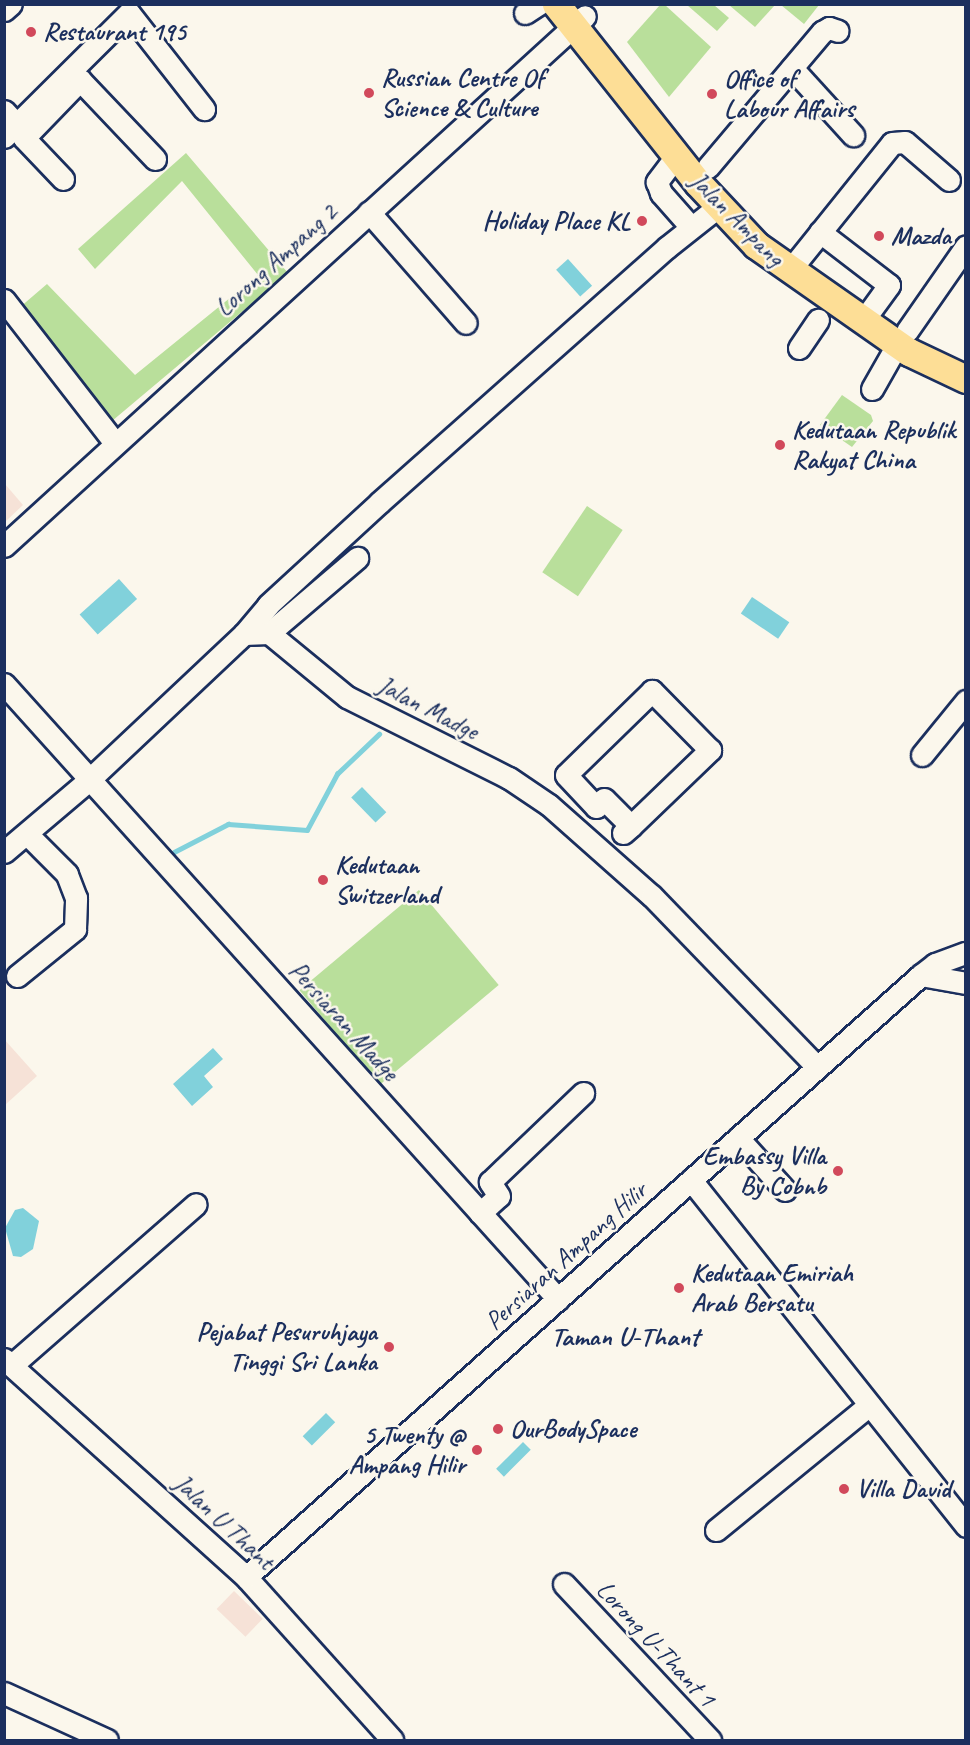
<!DOCTYPE html>
<html>
<head>
<meta charset="utf-8">
<style>
  body { margin:0 }
  #map { position:relative; width:970px; height:1745px; overflow:hidden; background:#fbf7ec; font-family:Caveat,sans-serif }
  div>[style] { position:absolute }
  .built>* { inset:0; background:#f6e2d7; transform-origin:0 0 }
  .green>* { inset:0; background:#b9df9b; transform-origin:0 0 }
  .water>* { inset:0; background:#81d1db; transform-origin:0 0 }
  .stream>* { height:4.5px; margin:-2.25px; padding:0 2.25px; transform-origin:2.25px; border-radius:2.25px; background:#81d1db }
  .roads { filter:drop-shadow(2px 0 #1b2f5e) drop-shadow(-2px 0 #1b2f5e) drop-shadow(0 2px #1b2f5e) drop-shadow(0 -2px #1b2f5e) }
  .minor>* { height:21px; margin:-10.5px; padding:0 10.5px; transform-origin:10.5px; border-radius:10.5px; background:#fbf7ec }
  .major>* { height:27px; margin:-13.5px; padding:0 13.5px; transform-origin:13.5px; border-radius:13.5px; background:#fdde96 }
  .dots>* { width:16px; height:16px; translate:-50% -50%; box-sizing:border-box; border:3px solid #fbf7ec; border-radius:50% }
  span { translate:-50% -50%; white-space:nowrap; text-align:center; line-height:1.15; -webkit-text-stroke:5px #fbf7ec; paint-order:stroke }
  .poi-label { font-size:26px; color:#1b2f5e; font-weight:700 }
  .left { translate:0 -50%; text-align:left }
  .right { translate:-100% -50%; text-align:right }
  .street-label { font-size:26px; color:#1b2f5e }
  .neighbourhood-label { font-size:27px; color:#1b2f5e; font-weight:700 }
  .frame { position:absolute; inset:0; border:6px solid #1b2f5e; pointer-events:none }
</style>
</head>
<body>
<div id="map">
  <div class="built">
    <div style="clip-path:polygon(5px 484px,23px 505px,5px 522px)"></div>
    <div style="clip-path:polygon(4px 1039px,37px 1076px,5px 1105px,4px 1105px)"></div>
    <div style="left:234px;top:1591px;width:40px;height:25px;rotate:44deg"></div>
  </div>
  <div class="green">
    <div style="clip-path:polygon(660px 5px,665px 5px,711px 47px,669px 97px,627px 42px)"></div>
    <div style="clip-path:polygon(687px 5px,714px 5px,729px 18px,717px 31px)"></div>
    <div style="clip-path:polygon(729px 5px,775px 5px,755px 27px)"></div>
    <div style="clip-path:polygon(781px 5px,819px 5px,804px 24px)"></div>
    <div style="clip-path:polygon(186px 153px,288px 273px,112px 421px,19px 308px,47px 284px,135px 375px,258px 275px,182px 181px,95px 269px,78px 249px)"></div>
    <div style="clip-path:polygon(842px 395px,871px 415px,873px 421px,852px 447px,820px 425px)"></div>
    <div style="left:587px;top:506px;width:43px;height:80px;rotate:34deg"></div>
    <div style="left:419px;top:890px;width:124px;height:156px;rotate:50deg"></div>
  </div>
  <div class="water">
    <div style="left:568px;top:259px;width:36px;height:16px;rotate:48deg"></div>
    <div style="left:119px;top:579px;width:27px;height:53px;rotate:48deg"></div>
    <div style="left:752px;top:597px;width:45px;height:20px;rotate:34deg"></div>
    <div style="left:362px;top:787px;width:35px;height:15px;rotate:46deg"></div>
    <div style="clip-path:polygon(213px 1048px,223px 1059px,204px 1076px,213px 1087px,192px 1106px,173px 1084px)"></div>
    <div style="clip-path:polygon(23px 1208px,39px 1221px,33px 1249px,21px 1257px,13px 1256px,5px 1228px,15px 1210px)"></div>
    <div style="left:326px;top:1413px;width:13px;height:33px;rotate:45deg"></div>
    <div style="left:523px;top:1442px;width:11px;height:38px;rotate:45deg"></div>
  </div>
  <div class="stream">
    <div style="left:174px;top:852px;width:61px;rotate:-27.4deg"></div>
    <div style="left:228px;top:824px;width:79px;rotate:4.3deg"></div>
    <div style="left:307px;top:830px;width:64px;rotate:-61.8deg"></div>
    <div style="left:337px;top:774px;width:58px;rotate:-43.6deg"></div>
  </div>
  <div class="roads">
    <div class="minor">
      <div style="left:4px;top:10px;width:9px;rotate:-41deg"></div>
      <div style="left:525px;top:13px;width:17px;rotate:-33deg"></div>
      <div style="left:792px;top:68px;width:91px;rotate:47.7deg"></div>
      <div style="left:4px;top:111px;width:19px;rotate:47deg"></div>
      <div style="left:4px;top:137px;width:176px;rotate:-44.8deg"></div>
      <div style="left:129px;top:13px;width:122px;rotate:52deg"></div>
      <div style="left:677px;top:155px;width:34px;rotate:127deg"></div>
      <div style="left:657px;top:182px;width:12px;rotate:70deg"></div>
      <div style="left:661px;top:193px;width:45px;rotate:48.6deg"></div>
      <div style="left:708px;top:167px;width:177px;rotate:-49.8deg"></div>
      <div style="left:822px;top:32px;width:8px;rotate:-30deg"></div>
      <div style="left:829px;top:28px;width:9px;rotate:18deg"></div>
      <div style="left:63px;top:179px;width:57px;rotate:-133.6deg"></div>
      <div style="left:24px;top:138px;width:81px;rotate:-46deg"></div>
      <div style="left:80px;top:80px;width:109px;rotate:46.5deg"></div>
      <div style="left:369px;top:212px;width:147px;rotate:48.9deg"></div>
      <div style="left:820px;top:232px;width:87px;rotate:37.5deg"></div>
      <div style="left:889px;top:285px;width:31px;rotate:126deg"></div>
      <div style="left:798px;top:260px;width:150px;rotate:-51.2deg"></div>
      <div style="left:892px;top:143px;width:13px;rotate:-4deg"></div>
      <div style="left:905px;top:142px;width:58px;rotate:40.8deg"></div>
      <div style="left:4px;top:300px;width:181px;rotate:52.2deg"></div>
      <div style="left:907px;top:331px;width:103px;rotate:-55.2deg"></div>
      <div style="left:799px;top:348px;width:34px;rotate:-56deg"></div>
      <div style="left:872px;top:389px;width:51px;rotate:-60.4deg"></div>
      <div style="left:4px;top:546px;width:786px;rotate:-42.37deg"></div>
      <div style="left:269px;top:633px;width:116px;rotate:-40.4deg"></div>
      <div style="left:244px;top:634px;width:38px;rotate:-50deg"></div>
      <div style="left:268px;top:605px;width:152px;rotate:-42.6deg"></div>
      <div style="left:380px;top:502px;width:383px;rotate:-41.6deg"></div>
      <div style="left:666px;top:248px;width:66px;rotate:-38.3deg"></div>
      <div style="left:4px;top:684px;width:828px;rotate:47.99deg"></div>
      <div style="left:922px;top:755px;width:70px;rotate:-50.8deg"></div>
      <div style="left:623px;top:833px;width:11px;rotate:-41deg"></div>
      <div style="left:631px;top:826px;width:110px;rotate:-43.9deg"></div>
      <div style="left:710px;top:750px;width:83px;rotate:-134.5deg"></div>
      <div style="left:652px;top:691px;width:120px;rotate:135.7deg"></div>
      <div style="left:566px;top:775px;width:44px;rotate:46.8deg"></div>
      <div style="left:596px;top:807px;width:11px;rotate:-45deg"></div>
      <div style="left:604px;top:799px;width:38px;rotate:45deg"></div>
      <div style="left:4px;top:852px;width:113px;rotate:-40.3deg"></div>
      <div style="left:90px;top:779px;width:212px;rotate:-43.3deg"></div>
      <div style="left:244px;top:634px;width:25px;rotate:-2deg"></div>
      <div style="left:269px;top:633px;width:101px;rotate:39.4deg"></div>
      <div style="left:347px;top:697px;width:181px;rotate:26.6deg"></div>
      <div style="left:509px;top:778px;width:48px;rotate:34deg"></div>
      <div style="left:549px;top:805px;width:137px;rotate:41.5deg"></div>
      <div style="left:652px;top:896px;width:238px;rotate:46deg"></div>
      <div style="left:921px;top:975px;width:46px;rotate:10.1deg"></div>
      <div style="left:17px;top:976px;width:75px;rotate:-39deg"></div>
      <div style="left:75px;top:929px;width:31px;rotate:-88deg"></div>
      <div style="left:76px;top:898px;width:26px;rotate:-111deg"></div>
      <div style="left:67px;top:874px;width:57px;rotate:-135deg"></div>
      <div style="left:738px;top:1138px;width:70px;rotate:47.9deg"></div>
      <div style="left:691px;top:1180px;width:442px;rotate:51.5deg"></div>
      <div style="left:480px;top:1213px;width:25px;rotate:-42deg"></div>
      <div style="left:499px;top:1196px;width:17px;rotate:-123deg"></div>
      <div style="left:490px;top:1182px;width:129px;rotate:-43.7deg"></div>
      <div style="left:4px;top:1359px;width:326px;rotate:42deg"></div>
      <div style="left:246px;top:1577px;width:219px;rotate:48.1deg"></div>
      <div style="left:12px;top:1365px;width:244px;rotate:-41.2deg"></div>
      <div style="left:716px;top:1530px;width:198px;rotate:-39.2deg"></div>
      <div style="left:246px;top:1577px;width:904px;rotate:-41.73deg"></div>
      <div style="left:921px;top:975px;width:18px;rotate:-38deg"></div>
      <div style="left:935px;top:964px;width:33px;rotate:-20deg"></div>
      <div style="left:564px;top:1584px;width:214px;rotate:46.9deg"></div>
      <div style="left:4px;top:1693px;width:113px;rotate:24.5deg"></div>
    </div>
    <div class="major">
      <div style="left:556px;top:4px;width:228px;rotate:51.6deg"></div>
      <div style="left:698px;top:183px;width:85px;rotate:46.9deg"></div>
      <div style="left:756px;top:245px;width:187px;rotate:35deg"></div>
      <div style="left:909px;top:352px;width:63px;rotate:25.3deg"></div>
    </div>
  </div>
  <div class="dots">
    <div style="left:31px;top:32px;background:#d1495b"></div>
    <div style="left:369px;top:93px;background:#d1495b"></div>
    <div style="left:712px;top:94px;background:#d1495b"></div>
    <div style="left:642px;top:221px;background:#d1495b"></div>
    <div style="left:879px;top:236px;background:#d1495b"></div>
    <div style="left:780px;top:445px;background:#d1495b"></div>
    <div style="left:323px;top:880px;background:#d1495b"></div>
    <div style="left:838px;top:1171px;background:#d1495b"></div>
    <div style="left:679px;top:1288px;background:#d1495b"></div>
    <div style="left:389px;top:1347px;background:#d1495b"></div>
    <div style="left:498px;top:1429px;background:#d1495b"></div>
    <div style="left:477px;top:1450px;background:#d1495b"></div>
    <div style="left:844px;top:1489px;background:#d1495b"></div>
  </div>
  <div class="poi-label">
    <span class="left" style="left:43px;top:32px">Restaurant 195</span>
    <span class="left" style="left:381px;top:93px">Russian Centre Of<br>Science &amp; Culture</span>
    <span class="left" style="left:724px;top:94px">Office of<br>Labour Affairs</span>
    <span class="right" style="left:630px;top:221px">Holiday Place KL</span>
    <span class="left" style="left:891px;top:236px">Mazda</span>
    <span class="left" style="left:792px;top:445px">Kedutaan Republik<br>Rakyat China</span>
    <span class="left" style="left:335px;top:880px">Kedutaan<br>Switzerland</span>
    <span class="right" style="left:826px;top:1171px">Embassy Villa<br>By Cobnb</span>
    <span class="left" style="left:691px;top:1288px">Kedutaan Emiriah<br>Arab Bersatu</span>
    <span class="right" style="left:377px;top:1347px">Pejabat Pesuruhjaya<br>Tinggi Sri Lanka</span>
    <span class="left" style="left:510px;top:1429px">OurBodySpace</span>
    <span class="right" style="left:465px;top:1450px">5 Twenty @<br>Ampang Hilir</span>
    <span class="left" style="left:856px;top:1489px">Villa David</span>
  </div>
  <div class="street-label">
    <span style="left:737px;top:219px;rotate:45deg">Jalan Ampang</span>
    <span style="left:276px;top:260px;rotate:-42deg">Lorong Ampang 2</span>
    <span style="left:428px;top:708px;rotate:27deg">Jalan Madge</span>
    <span style="left:344px;top:1021px;rotate:48deg">Persiaran Madge</span>
    <span style="left:566px;top:1256px;rotate:-42deg">Persiaran Ampang Hilir</span>
    <span style="left:224px;top:1522px;rotate:43deg">Jalan U Thant</span>
    <span style="left:656px;top:1644px;rotate:47deg">Lorong U-Thant 1</span>
  </div>
  <div class="neighbourhood-label">
    <span style="left:625px;top:1337px">Taman U-Thant</span>
  </div>
  <div class="frame"></div>
</div>
</body>
</html>
